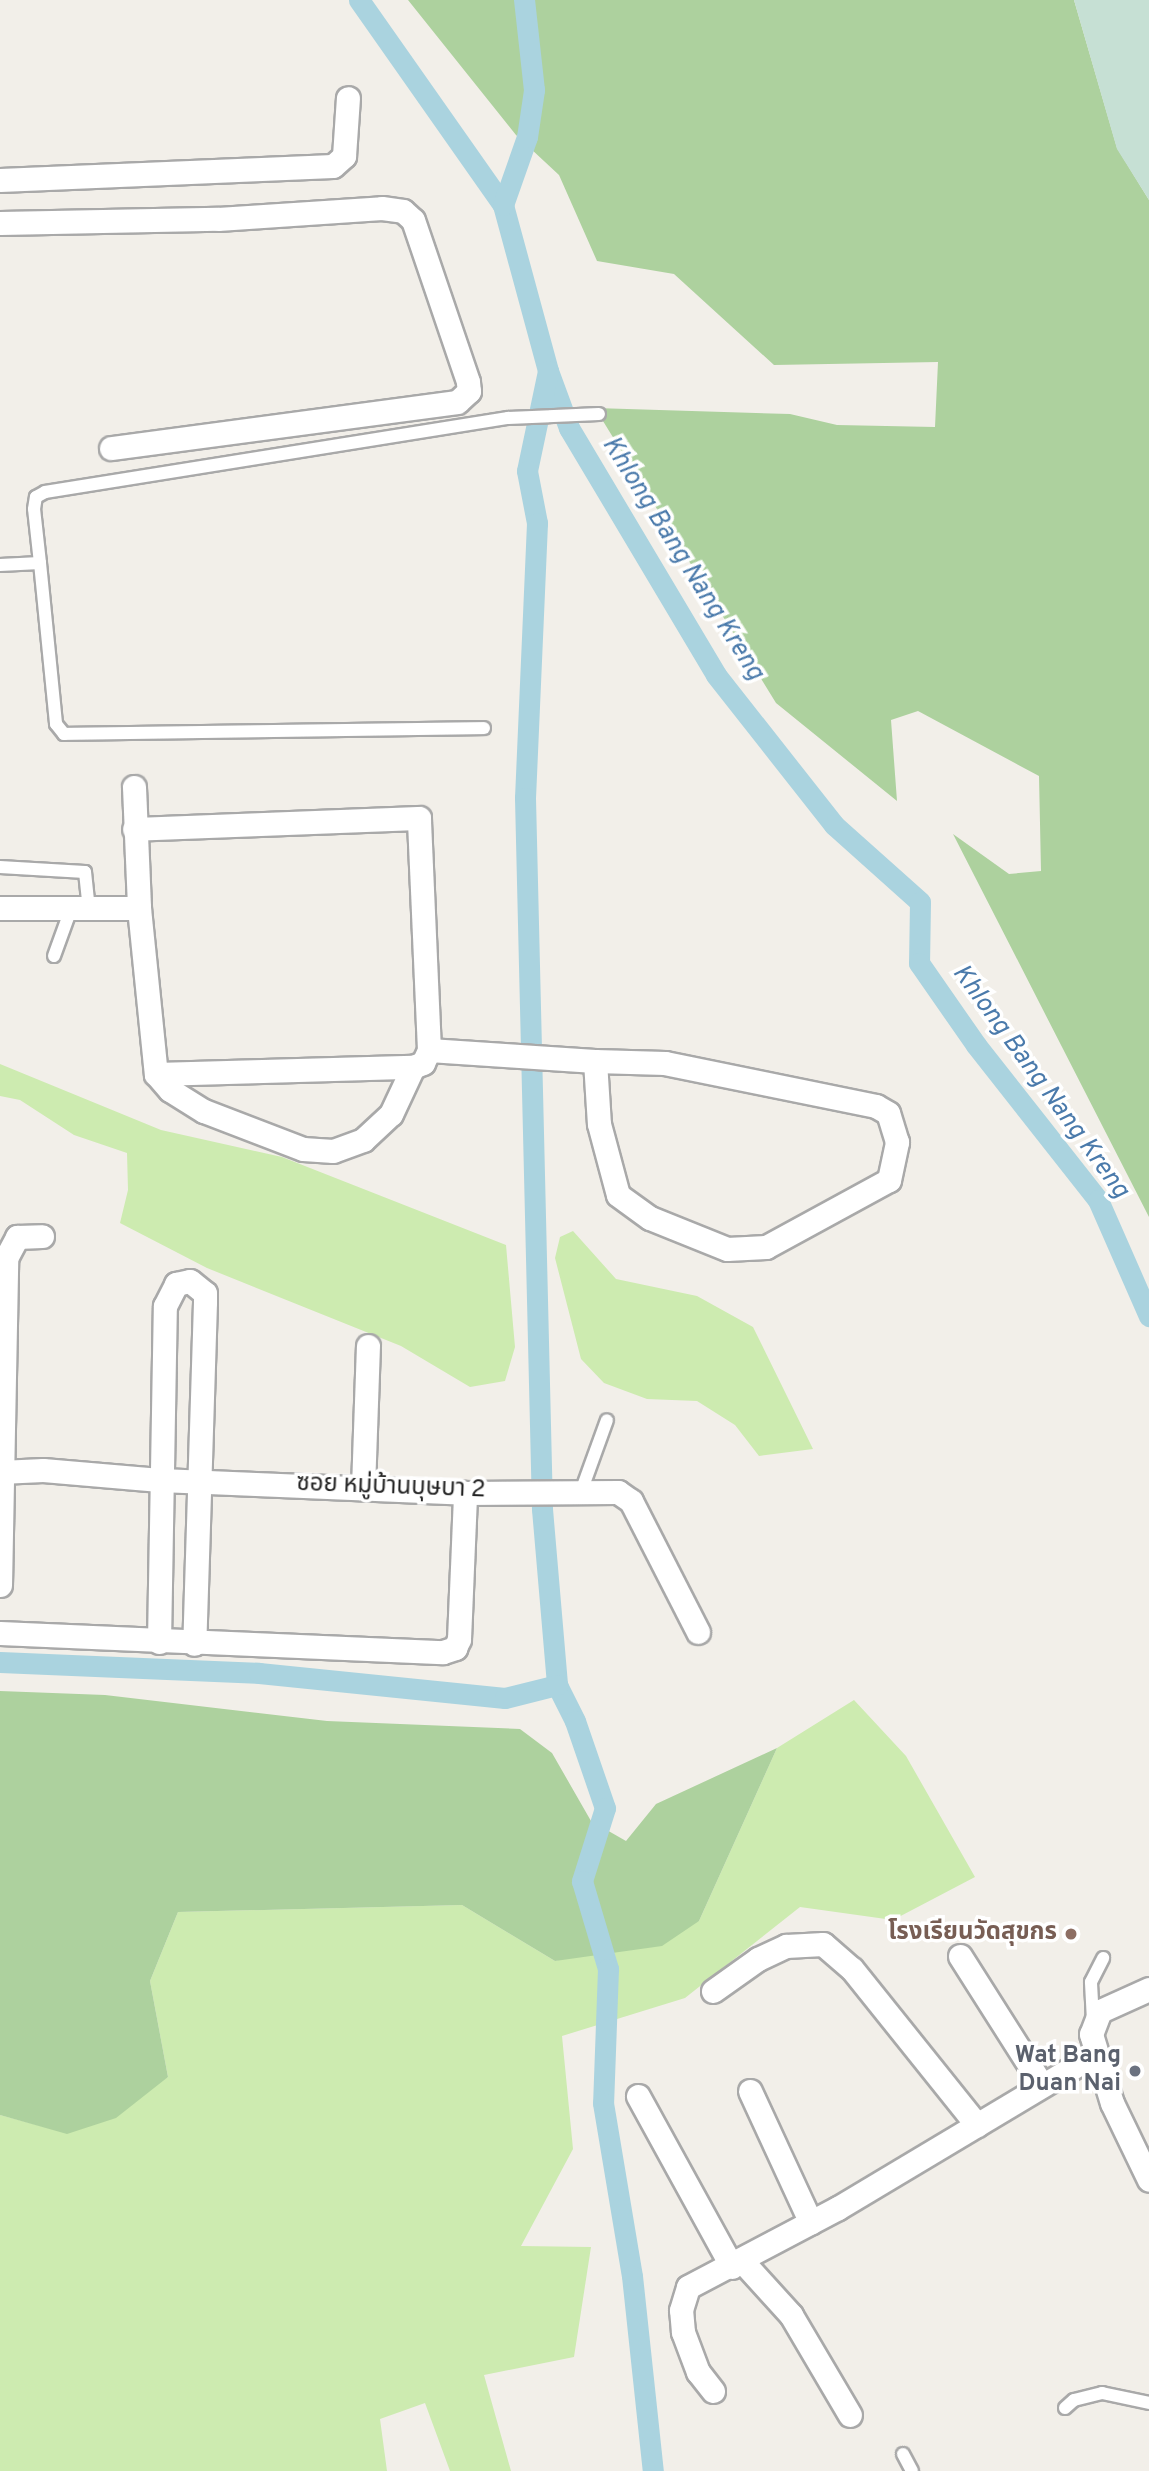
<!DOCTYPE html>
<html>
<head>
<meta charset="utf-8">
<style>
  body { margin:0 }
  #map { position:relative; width:1149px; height:2471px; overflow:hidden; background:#f2efe9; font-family:Overpass,"Noto Sans Thai",sans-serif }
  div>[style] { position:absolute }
  .grass>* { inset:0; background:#cdebb0 }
  .forest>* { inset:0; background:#add19e }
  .wetland>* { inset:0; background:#c6e0d4 }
  .canal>* { height:21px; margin:-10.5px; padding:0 10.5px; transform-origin:10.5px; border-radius:10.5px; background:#aad3df }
  .roads { filter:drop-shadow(2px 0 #a9a9a9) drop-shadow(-2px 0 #a9a9a9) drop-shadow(0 2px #a9a9a9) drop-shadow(0 -2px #a9a9a9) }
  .lane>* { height:12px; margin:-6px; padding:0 6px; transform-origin:6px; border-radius:6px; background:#fff }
  .street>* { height:23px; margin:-11.5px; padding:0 11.5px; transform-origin:11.5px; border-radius:11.5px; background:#fff }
  .dots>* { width:19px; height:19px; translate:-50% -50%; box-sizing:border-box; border:4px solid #fff; border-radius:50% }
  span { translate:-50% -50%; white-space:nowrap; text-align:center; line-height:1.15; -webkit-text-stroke:7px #fff; paint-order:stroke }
  .street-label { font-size:24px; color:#222 }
  .education-label { font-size:24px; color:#785e54; font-weight:700 }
  .right { translate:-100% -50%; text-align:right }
  .worship-label { font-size:24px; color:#5b616d; font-weight:700 }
  .water-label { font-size:26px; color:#4a7aab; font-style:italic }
</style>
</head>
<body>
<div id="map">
  <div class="grass">
    <div style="clip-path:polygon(0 1064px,161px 1130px,282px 1157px,506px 1245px,515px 1347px,505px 1381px,470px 1387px,401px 1346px,207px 1268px,120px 1223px,128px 1190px,127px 1153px,74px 1135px,20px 1100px,0 1096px)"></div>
    <div style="clip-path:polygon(573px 1231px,616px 1279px,697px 1296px,753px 1327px,813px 1449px,759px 1456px,735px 1425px,697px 1401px,647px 1399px,604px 1383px,581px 1359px,555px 1258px,560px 1237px)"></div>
    <div style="clip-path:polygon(854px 1700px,906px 1756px,975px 1877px,893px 1920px,800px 1907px,685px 1998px,562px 2036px,573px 2149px,521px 2246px,591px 2247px,574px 2357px,484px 2375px,511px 2471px,450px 2471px,425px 2403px,380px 2419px,387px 2471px,0 2471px,0 2115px,67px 2133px,168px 2077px,150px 1981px,178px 1912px,462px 1905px,555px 1961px,699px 1921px,777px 1748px)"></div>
  </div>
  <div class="forest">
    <div style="clip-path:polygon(408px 0,1074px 0,1117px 148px,1149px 200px,1149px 1217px,953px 834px,1009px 874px,1041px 871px,1039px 776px,918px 711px,891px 720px,897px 801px,776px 703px,595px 408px,790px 414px,837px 425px,935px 427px,938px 362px,774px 365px,674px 274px,597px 261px,559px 175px,516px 135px)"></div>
    <div style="clip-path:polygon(0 1691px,105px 1695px,327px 1721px,520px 1729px,552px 1753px,591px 1821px,626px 1841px,656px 1804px,777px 1748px,699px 1921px,662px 1946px,555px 1961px,462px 1905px,178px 1912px,150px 1981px,168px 2077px,116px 2118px,67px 2134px,0 2115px)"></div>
  </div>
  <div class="wetland">
    <div style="clip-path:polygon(1074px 0,1149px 0,1149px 200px,1117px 149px)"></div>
  </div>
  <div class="canal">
    <div style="left:359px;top:0;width:251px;rotate:54.9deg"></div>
    <div style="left:503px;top:205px;width:172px;rotate:74.8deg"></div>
    <div style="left:548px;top:371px;width:61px;rotate:69.8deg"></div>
    <div style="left:569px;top:428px;width:287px;rotate:59.2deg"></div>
    <div style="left:716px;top:675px;width:191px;rotate:51.8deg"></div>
    <div style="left:834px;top:825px;width:115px;rotate:41.8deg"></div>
    <div style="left:920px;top:902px;width:61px;rotate:90.9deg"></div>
    <div style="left:919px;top:963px;width:100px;rotate:55.2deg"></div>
    <div style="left:976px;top:1045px;width:197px;rotate:51.8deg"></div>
    <div style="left:1098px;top:1200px;width:127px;rotate:66.3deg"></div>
    <div style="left:503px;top:205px;width:72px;rotate:-70.6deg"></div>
    <div style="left:527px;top:137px;width:48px;rotate:-81.5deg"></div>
    <div style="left:534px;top:90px;width:91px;rotate:-96.3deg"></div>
    <div style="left:548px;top:371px;width:102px;rotate:101.9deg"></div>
    <div style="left:527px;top:471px;width:53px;rotate:79.1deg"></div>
    <div style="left:537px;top:523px;width:275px;rotate:92.5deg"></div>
    <div style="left:525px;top:798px;width:711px;rotate:88.63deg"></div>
    <div style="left:542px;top:1509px;width:177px;rotate:85.1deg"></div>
    <div style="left:557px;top:1685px;width:40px;rotate:63.4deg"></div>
    <div style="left:575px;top:1721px;width:92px;rotate:71deg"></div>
    <div style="left:605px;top:1808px;width:77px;rotate:107.5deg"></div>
    <div style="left:582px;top:1881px;width:92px;rotate:73.5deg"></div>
    <div style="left:608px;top:1969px;width:134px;rotate:92.1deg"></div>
    <div style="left:603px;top:2103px;width:175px;rotate:80.5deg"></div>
    <div style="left:632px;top:2276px;width:196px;rotate:83.9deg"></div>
    <div style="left:0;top:1662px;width:259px;rotate:2.4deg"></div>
    <div style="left:259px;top:1673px;width:247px;rotate:5.8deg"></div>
    <div style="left:505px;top:1698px;width:54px;rotate:-14deg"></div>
  </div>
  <div class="roads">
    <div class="lane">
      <div style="left:40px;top:563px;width:162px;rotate:84.3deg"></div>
      <div style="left:56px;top:724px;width:13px;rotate:51deg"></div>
      <div style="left:64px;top:734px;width:420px;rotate:-0.8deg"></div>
      <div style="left:0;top:565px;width:40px;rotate:-2.9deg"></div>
      <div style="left:40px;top:563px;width:54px;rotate:-96.3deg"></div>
      <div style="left:34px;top:509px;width:12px;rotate:-81deg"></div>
      <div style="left:36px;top:497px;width:10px;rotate:-29deg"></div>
      <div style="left:45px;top:492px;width:469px;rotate:-9.1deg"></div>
      <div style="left:508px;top:418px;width:91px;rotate:-2.5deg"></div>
      <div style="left:0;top:867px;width:85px;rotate:3.4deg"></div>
      <div style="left:85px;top:872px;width:38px;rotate:84deg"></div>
      <div style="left:54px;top:956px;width:50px;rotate:-70.1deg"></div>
      <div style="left:582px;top:1489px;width:73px;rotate:-70.1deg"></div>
      <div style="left:1093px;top:2021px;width:39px;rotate:-93deg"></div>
      <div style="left:1091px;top:1982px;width:27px;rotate:-63deg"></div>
      <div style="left:1065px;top:2408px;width:12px;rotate:-42deg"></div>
      <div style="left:1074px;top:2400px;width:29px;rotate:-14deg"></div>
      <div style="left:1102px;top:2393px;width:48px;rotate:12deg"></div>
      <div style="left:903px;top:2454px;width:19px;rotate:62deg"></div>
    </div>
    <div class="street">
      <div style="left:0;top:180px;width:333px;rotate:-2.4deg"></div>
      <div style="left:333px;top:166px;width:15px;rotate:-42deg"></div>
      <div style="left:344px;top:156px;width:58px;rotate:-86.1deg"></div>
      <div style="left:0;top:223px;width:218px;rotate:-1.1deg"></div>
      <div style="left:218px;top:219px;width:164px;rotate:-3.8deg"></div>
      <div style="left:382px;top:208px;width:21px;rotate:8deg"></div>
      <div style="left:403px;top:211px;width:13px;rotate:42deg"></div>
      <div style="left:413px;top:220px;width:171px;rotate:71.2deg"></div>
      <div style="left:468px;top:382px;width:9px;rotate:84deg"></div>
      <div style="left:469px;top:391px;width:16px;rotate:137deg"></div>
      <div style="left:457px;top:402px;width:349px;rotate:172.4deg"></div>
      <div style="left:134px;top:787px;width:121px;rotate:87.6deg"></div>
      <div style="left:0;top:908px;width:139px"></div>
      <div style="left:139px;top:908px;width:167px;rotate:84.2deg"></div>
      <div style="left:156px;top:1074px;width:257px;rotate:-1.6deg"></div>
      <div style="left:413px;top:1067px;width:11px;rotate:-22deg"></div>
      <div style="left:423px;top:1063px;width:14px;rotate:-65deg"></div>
      <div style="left:429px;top:1050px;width:232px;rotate:-92.5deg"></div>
      <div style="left:419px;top:818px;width:285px;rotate:177.8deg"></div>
      <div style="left:429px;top:1050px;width:166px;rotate:3.8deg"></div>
      <div style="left:595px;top:1061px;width:63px;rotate:86.4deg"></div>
      <div style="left:599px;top:1124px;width:73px;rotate:75deg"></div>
      <div style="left:618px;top:1195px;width:39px;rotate:36deg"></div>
      <div style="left:650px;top:1218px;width:83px;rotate:21.9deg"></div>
      <div style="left:727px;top:1249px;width:39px;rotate:-3deg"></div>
      <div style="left:766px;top:1247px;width:140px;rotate:-28.6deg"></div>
      <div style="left:889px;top:1180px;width:39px;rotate:-78deg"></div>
      <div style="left:897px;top:1142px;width:30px;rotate:-107deg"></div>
      <div style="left:888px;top:1113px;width:14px;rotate:-150deg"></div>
      <div style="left:876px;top:1106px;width:215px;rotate:-168.5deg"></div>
      <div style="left:665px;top:1063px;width:70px;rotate:-178.4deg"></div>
      <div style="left:156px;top:1074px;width:21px;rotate:49deg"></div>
      <div style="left:170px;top:1090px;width:40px;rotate:32deg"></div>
      <div style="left:204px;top:1111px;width:106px;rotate:21deg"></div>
      <div style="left:303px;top:1149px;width:30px;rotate:4deg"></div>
      <div style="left:333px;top:1151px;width:32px;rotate:-20deg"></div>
      <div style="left:363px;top:1140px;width:38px;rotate:-43deg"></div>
      <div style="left:391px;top:1114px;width:52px;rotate:-64.9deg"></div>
      <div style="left:0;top:1472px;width:43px;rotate:-2.7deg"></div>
      <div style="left:43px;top:1470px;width:117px;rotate:4.9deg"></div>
      <div style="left:160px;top:1480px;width:305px;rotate:2.4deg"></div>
      <div style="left:465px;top:1493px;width:153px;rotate:-0.4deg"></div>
      <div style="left:618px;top:1492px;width:16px;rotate:35deg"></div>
      <div style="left:631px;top:1501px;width:147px;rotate:62.9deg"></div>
      <div style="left:363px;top:1488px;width:142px;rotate:-88deg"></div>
      <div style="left:0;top:1585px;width:327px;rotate:-88.9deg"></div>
      <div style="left:6px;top:1258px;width:24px;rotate:-62deg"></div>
      <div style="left:17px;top:1237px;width:25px;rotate:-2deg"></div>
      <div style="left:0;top:1633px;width:443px;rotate:2.5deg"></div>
      <div style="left:443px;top:1652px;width:13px;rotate:-18deg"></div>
      <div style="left:455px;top:1648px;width:10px;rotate:-66deg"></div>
      <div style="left:459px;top:1639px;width:146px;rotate:-87.6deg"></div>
      <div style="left:159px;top:1642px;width:336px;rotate:-89deg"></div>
      <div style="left:165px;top:1306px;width:25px;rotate:-63deg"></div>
      <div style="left:176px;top:1284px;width:14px;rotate:-12deg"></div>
      <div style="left:190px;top:1281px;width:19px;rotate:39deg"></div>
      <div style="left:205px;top:1293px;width:9px;rotate:90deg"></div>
      <div style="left:205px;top:1302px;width:342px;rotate:91.8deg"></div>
      <div style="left:960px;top:1956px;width:153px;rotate:57.6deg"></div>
      <div style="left:1149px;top:1989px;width:54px;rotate:155.8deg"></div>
      <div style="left:1100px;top:2011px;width:25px;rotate:111deg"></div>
      <div style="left:1091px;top:2034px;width:72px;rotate:73.1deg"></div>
      <div style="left:1112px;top:2103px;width:85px;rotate:64.3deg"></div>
      <div style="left:713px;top:1991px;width:55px;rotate:-35.4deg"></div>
      <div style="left:758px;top:1959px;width:31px;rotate:-25deg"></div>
      <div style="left:786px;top:1946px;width:37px;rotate:-3deg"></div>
      <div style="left:823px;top:1944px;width:38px;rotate:41deg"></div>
      <div style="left:852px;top:1969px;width:200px;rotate:51.3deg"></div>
      <div style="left:750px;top:2091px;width:145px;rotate:65.2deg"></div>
      <div style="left:638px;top:2096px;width:195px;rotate:61.2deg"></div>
      <div style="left:742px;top:2261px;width:73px;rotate:47.8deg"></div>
      <div style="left:791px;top:2315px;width:116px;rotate:59.5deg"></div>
      <div style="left:713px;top:2391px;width:24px;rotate:-128deg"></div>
      <div style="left:698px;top:2372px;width:43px;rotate:-110.6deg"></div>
      <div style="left:683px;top:2332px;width:22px;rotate:-95deg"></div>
      <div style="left:681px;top:2310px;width:24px;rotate:-73deg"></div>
      <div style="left:688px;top:2287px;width:170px;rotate:-27.8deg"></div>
      <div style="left:838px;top:2208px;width:300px;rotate:-30.9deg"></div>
    </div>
  </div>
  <div class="dots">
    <div style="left:1071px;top:1934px;background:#8d6e63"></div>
    <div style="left:1135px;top:2071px;background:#6b7280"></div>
  </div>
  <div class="street-label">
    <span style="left:391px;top:1488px;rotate:2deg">ซอย หมู่บ้านบุษบา 2</span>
  </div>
  <div class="education-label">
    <span class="right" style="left:1057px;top:1934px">โรงเรียนวัดสุขกร</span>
  </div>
  <div class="worship-label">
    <span class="right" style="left:1121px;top:2071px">Wat Bang<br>Duan Nai</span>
  </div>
  <div class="water-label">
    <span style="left:682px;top:559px;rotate:58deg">Khlong Bang Nang Kreng</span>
    <span style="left:1040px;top:1082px;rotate:54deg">Khlong Bang Nang Kreng</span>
  </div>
</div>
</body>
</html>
